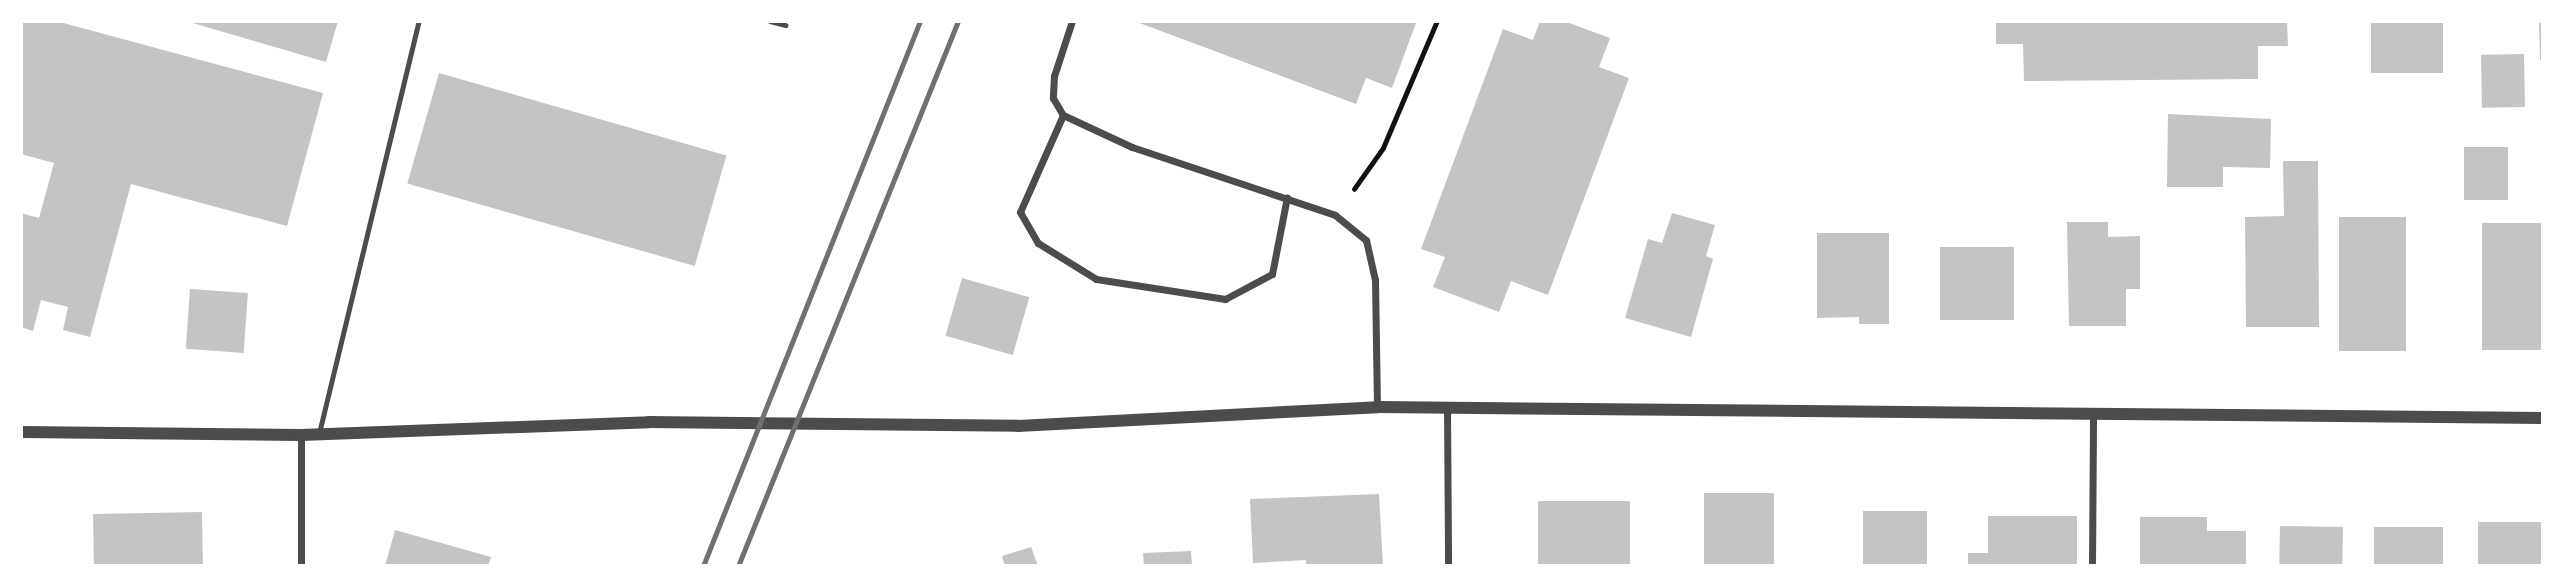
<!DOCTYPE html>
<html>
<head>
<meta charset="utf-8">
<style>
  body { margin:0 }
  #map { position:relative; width:2564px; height:587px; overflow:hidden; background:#fff; font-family:Barlow,sans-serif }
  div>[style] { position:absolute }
  .building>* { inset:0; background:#c4c4c4; transform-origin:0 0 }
  .path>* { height:4.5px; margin:-2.25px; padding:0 2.25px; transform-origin:2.25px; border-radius:2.25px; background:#111 }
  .service>* { height:5px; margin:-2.5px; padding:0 2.5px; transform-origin:2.5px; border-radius:2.5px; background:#4c4c4c }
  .minor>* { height:7px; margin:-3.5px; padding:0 3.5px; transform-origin:3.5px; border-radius:3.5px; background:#4c4c4c }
  .tertiary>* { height:12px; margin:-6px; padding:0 6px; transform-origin:6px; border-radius:6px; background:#4c4c4c }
  .rail>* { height:5px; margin:-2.5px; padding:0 2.5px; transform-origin:2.5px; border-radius:2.5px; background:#707070 }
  span { translate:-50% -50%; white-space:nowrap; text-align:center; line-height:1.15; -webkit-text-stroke:7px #fff; paint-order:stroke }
  .frame { position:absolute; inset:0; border:23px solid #fff; pointer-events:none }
</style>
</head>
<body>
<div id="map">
  <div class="building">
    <div style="clip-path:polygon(22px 21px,56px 21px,323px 93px,287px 226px,131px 184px,90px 337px,63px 330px,68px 307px,41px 300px,33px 331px,21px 327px,21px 213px,39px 218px,54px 163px,21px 154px)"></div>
    <div style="clip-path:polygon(186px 21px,338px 21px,326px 62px)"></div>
    <div style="clip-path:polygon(1134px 21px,1410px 21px,1416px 23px,1392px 88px,1366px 78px,1356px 104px)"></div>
    <div style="clip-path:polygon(1540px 21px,1564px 21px,1610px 38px,1599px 67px,1629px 78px,1548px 295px,1511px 281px,1499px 312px,1433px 287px,1445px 257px,1421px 249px,1503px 29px,1533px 40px)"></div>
    <div style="clip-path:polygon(1996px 21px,2287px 21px,2288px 46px,2258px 46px,2258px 79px,2024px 81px,2023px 44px,1996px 44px)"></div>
    <div style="left:2371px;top:21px;width:72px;height:52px"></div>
    <div style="clip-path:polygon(2539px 21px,2543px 21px,2543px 60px,2540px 60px)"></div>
    <div style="left:2524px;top:54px;width:53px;height:43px;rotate:89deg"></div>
    <div style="left:439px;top:73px;width:299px;height:115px;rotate:16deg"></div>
    <div style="clip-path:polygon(2168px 114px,2271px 119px,2270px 168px,2223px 167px,2223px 187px,2167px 187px)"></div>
    <div style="left:2464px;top:147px;width:44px;height:53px"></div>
    <div style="clip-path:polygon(2283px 161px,2318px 161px,2319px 327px,2246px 327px,2245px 217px,2284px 216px)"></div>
    <div style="clip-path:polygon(1672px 213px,1715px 225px,1706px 256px,1713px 259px,1691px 337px,1625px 318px,1648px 239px,1662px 243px)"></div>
    <div style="left:2339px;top:217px;width:67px;height:134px"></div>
    <div style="clip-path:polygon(2067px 222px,2108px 222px,2108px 237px,2140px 236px,2140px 289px,2126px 289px,2126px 326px,2069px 326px)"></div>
    <div style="left:2543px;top:223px;width:127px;height:61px;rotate:90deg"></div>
    <div style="clip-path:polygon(1817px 233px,1889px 233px,1889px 324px,1859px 324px,1859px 317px,1817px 318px)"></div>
    <div style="left:1940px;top:247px;width:74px;height:73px"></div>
    <div style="left:962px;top:278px;width:70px;height:60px;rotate:16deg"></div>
    <div style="left:190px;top:289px;width:58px;height:60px;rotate:4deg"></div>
    <div style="left:1774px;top:493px;width:73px;height:70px;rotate:90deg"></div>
    <div style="clip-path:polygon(1379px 494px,1383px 566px,1306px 566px,1306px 560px,1253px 563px,1250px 499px)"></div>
    <div style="left:1630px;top:501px;width:65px;height:92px;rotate:90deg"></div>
    <div style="left:1927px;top:511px;width:55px;height:64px;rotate:90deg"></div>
    <div style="left:202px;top:512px;width:54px;height:109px;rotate:89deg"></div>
    <div style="clip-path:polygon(1988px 516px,2077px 516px,2077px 566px,1968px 566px,1968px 553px,1988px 553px)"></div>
    <div style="clip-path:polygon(2140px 517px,2207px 517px,2207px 531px,2246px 531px,2246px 566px,2140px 566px)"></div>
    <div style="left:2478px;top:522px;width:65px;height:44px"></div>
    <div style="left:2280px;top:526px;width:63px;height:40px;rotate:1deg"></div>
    <div style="left:2374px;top:527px;width:69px;height:39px"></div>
    <div style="clip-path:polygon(395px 530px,491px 557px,488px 566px,385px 566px)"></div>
    <div style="clip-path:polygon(1031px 547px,1038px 566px,1005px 566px,1002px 556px)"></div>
    <div style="clip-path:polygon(1191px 551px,1192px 566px,1144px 566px,1143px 553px)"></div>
  </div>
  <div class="path">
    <div style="left:1354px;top:189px;width:50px;rotate:-54.7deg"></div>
    <div style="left:1383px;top:148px;width:138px;rotate:-67deg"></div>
  </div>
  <div class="service">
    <div style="left:770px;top:21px;width:16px;rotate:15deg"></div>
    <div style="left:319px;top:433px;width:424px;rotate:-76.4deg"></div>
  </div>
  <div class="minor">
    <div style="left:1072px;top:21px;width:58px;rotate:108.1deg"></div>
    <div style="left:1054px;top:76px;width:22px;rotate:93deg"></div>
    <div style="left:1053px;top:98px;width:20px;rotate:60deg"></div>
    <div style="left:1063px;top:115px;width:76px;rotate:24.9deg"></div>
    <div style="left:1132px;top:147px;width:214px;rotate:18.5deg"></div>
    <div style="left:1335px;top:215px;width:40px;rotate:39deg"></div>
    <div style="left:1366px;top:240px;width:41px;rotate:77.3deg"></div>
    <div style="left:1375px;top:280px;width:127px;rotate:89.1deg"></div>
    <div style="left:1063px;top:115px;width:106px;rotate:113.9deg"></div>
    <div style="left:1020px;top:212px;width:36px;rotate:60deg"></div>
    <div style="left:1038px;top:243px;width:68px;rotate:31.8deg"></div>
    <div style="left:1096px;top:279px;width:131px;rotate:8.8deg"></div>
    <div style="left:1225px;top:299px;width:53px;rotate:-28deg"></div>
    <div style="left:1272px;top:274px;width:78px;rotate:-79deg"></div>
    <div style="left:1447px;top:408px;width:158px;rotate:89.6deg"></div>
    <div style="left:301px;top:435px;width:131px;rotate:90deg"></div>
    <div style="left:2092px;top:566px;width:149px;rotate:-89.6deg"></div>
  </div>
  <div class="tertiary">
    <div style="left:21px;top:432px;width:280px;rotate:0.6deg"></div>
    <div style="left:301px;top:435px;width:348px;rotate:-2.1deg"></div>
    <div style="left:649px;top:422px;width:369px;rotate:0.6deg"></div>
    <div style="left:1018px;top:426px;width:360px;rotate:-3deg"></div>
    <div style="left:1377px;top:407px;width:1166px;rotate:0.54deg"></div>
  </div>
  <div class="rail">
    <div style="left:703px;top:566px;width:587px;rotate:-68.29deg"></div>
    <div style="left:738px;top:566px;width:588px;rotate:-68.02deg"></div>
  </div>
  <div class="frame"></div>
</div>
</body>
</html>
